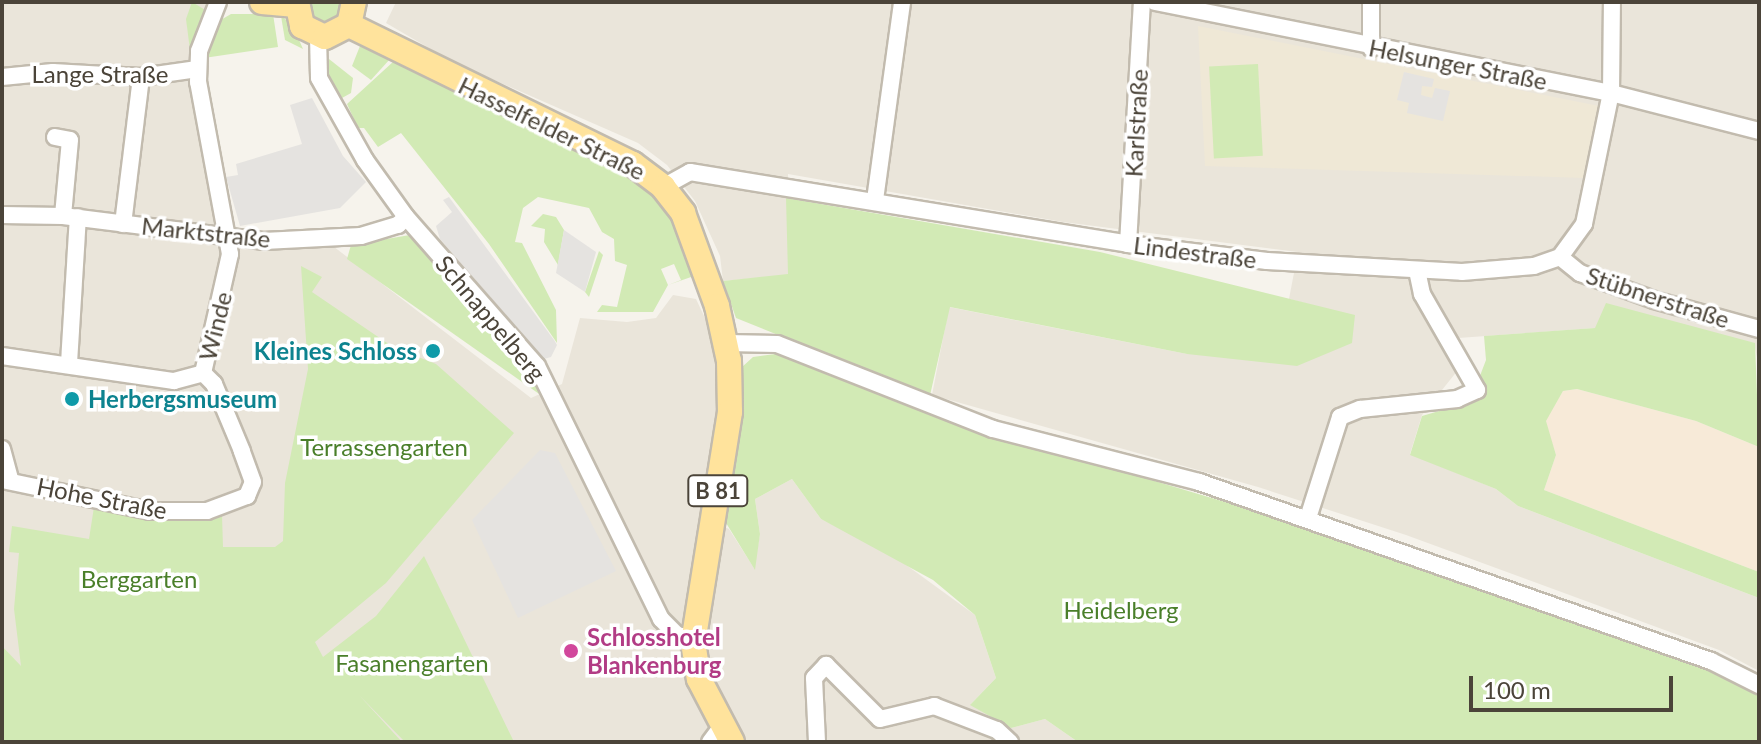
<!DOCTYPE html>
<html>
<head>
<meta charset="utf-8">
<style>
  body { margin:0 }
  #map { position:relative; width:1761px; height:744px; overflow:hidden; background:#f6f3ec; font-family:Lato,sans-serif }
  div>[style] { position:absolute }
  .residential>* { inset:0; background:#eae5da }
  .commercial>* { inset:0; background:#f7ead8 }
  .education>* { inset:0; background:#efe8d6 }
  .green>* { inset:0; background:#d2eab5; transform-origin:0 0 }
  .parking>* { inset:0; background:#e5e3e0 }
  .roads { filter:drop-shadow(2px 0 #c2bbae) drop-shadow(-2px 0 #c2bbae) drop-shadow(0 2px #c2bbae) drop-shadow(0 -2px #c2bbae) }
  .street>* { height:16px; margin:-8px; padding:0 8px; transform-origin:8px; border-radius:8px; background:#fff }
  .primary>* { height:24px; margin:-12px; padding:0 12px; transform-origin:12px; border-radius:12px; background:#ffe39c }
  .dots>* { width:22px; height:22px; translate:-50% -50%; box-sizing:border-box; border:4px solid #fff; border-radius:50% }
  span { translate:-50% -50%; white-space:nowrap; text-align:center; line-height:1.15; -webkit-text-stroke:7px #fff; paint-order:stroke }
  .shield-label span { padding:2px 6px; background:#fff; border:2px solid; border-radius:6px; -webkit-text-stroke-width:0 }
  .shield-label { font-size:22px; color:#4b4439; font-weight:700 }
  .street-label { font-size:24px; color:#4b4439 }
  .culture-label { font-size:24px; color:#0d838f; font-weight:700 }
  .right { translate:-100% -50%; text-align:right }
  .left { translate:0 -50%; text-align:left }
  .park-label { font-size:24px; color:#4a7f2a }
  .hotel-label { font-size:24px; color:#b23c85; font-weight:700 }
  .frame { position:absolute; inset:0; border:4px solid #4b4439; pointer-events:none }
  .scale { position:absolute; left:1469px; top:676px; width:204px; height:36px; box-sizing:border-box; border:4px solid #4b4439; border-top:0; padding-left:10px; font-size:24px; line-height:28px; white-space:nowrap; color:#4b4439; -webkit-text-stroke:6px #fff; paint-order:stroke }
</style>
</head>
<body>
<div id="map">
  <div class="residential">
    <div style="clip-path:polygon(2px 2px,209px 2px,192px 53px,225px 230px,312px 230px,531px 398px,562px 384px,580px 318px,627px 322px,656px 318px,673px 295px,696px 299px,712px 333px,718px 366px,719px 404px,707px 519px,729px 529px,754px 568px,760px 534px,755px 499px,792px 479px,821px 519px,887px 551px,975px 615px,996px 678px,971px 704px,1011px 728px,1045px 719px,1078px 742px,399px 742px,149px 643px,21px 667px,2px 646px)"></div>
    <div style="clip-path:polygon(396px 2px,1759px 2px,1759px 367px,1754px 343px,1595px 328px,1445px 339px,1458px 370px,1422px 415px,1410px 454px,1496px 489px,1518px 506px,1759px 598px,1759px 671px,1719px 650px,1406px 535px,1258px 487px,932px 395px,949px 307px,1187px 354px,1355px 316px,1289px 299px,1298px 252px,1063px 222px,788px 174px,789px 275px,723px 281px,720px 256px,695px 201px,667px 165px,638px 143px,453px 62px,386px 23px)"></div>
  </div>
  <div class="commercial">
    <div style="clip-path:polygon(1577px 389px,1696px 421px,1759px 447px,1759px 572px,1544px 490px,1556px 455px,1545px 421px,1563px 391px)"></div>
  </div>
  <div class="education">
    <div style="clip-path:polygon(1198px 26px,1599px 106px,1585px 178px,1205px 166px)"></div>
  </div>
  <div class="green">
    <div style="clip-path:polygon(192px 2px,207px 11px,190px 50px,186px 19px)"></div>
    <div style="clip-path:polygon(309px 2px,341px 2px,341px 13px,322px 24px,312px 19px)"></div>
    <div style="clip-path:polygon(231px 14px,273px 14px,278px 47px,204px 58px,219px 21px)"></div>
    <div style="clip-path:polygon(281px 16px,292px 24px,303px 49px,285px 40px)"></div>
    <div style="clip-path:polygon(360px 46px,390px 59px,371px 80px,352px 66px)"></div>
    <div style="clip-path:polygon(329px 59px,353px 78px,351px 93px,342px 98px,329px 75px)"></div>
    <div style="clip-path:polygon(evenodd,394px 61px,633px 176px,675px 217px,694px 276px,668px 285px,653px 312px,597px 312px,602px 305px,617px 307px,627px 265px,615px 261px,614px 239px,602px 232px,589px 208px,538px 197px,523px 208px,515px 242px,522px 243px,556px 310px,557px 343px,489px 244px,401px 133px,378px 147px,364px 128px,358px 128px,347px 104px,394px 61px,674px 264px,681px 280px,668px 285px,661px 269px,674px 264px)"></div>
    <div style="left:1258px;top:64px;width:92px;height:49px;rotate:87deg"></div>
    <div style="clip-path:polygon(786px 198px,1100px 252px,1355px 315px,1352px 343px,1297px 366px,1187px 354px,950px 307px,926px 413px,1363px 543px,1548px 614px,1704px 665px,1759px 692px,1759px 742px,1078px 742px,1045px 719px,1011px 728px,970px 705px,996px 678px,975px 615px,933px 580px,821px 519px,792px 479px,755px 499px,760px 534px,755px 570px,723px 518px,741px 368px,753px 357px,783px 353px,788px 339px,736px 318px,723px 281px,788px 274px)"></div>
    <div style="clip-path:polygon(543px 214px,556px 217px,564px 230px,558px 265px,544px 242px,545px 229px,531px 226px)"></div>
    <div style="clip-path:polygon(410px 235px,528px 367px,542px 396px,347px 259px,351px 245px)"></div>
    <div style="clip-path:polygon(599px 251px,603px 255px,589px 297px,585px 292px)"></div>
    <div style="clip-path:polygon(301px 266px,322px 277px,312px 292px,393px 347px,436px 364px,514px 433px,386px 583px,315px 642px,323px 657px,376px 616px,424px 556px,514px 742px,405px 742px,359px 695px,402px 742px,2px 742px,2px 646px,21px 666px,14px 609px,19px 553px,9px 552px,12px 526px,89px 539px,94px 507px,189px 517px,222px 515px,223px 547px,275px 547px,283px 541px,285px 483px,308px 369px)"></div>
    <div style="clip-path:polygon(1606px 303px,1755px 343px,1759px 447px,1696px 421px,1577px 389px,1563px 391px,1546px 421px,1556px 455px,1544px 490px,1759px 572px,1759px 598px,1518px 506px,1496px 489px,1410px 455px,1422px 416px,1470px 402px,1486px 360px,1484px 336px,1595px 328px)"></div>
  </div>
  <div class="parking">
    <div style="clip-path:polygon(1404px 72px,1434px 79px,1432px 87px,1422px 86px,1421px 95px,1432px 98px,1435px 88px,1450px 91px,1443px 121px,1407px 113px,1409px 103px,1397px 100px)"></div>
    <div style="clip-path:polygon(312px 98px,343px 156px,366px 182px,340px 208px,240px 226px,226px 177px,238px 175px,236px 164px,302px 144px,290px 105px)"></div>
    <div style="clip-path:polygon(449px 197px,554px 340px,557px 345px,551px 357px,544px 359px,440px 239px,436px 226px,452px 212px,443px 200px)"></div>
    <div style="clip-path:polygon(564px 230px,596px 252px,585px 292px,556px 273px)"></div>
    <div style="clip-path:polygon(540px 450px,555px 453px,616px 571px,518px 618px,472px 520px)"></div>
  </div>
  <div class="roads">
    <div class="street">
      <div style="left:1155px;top:2px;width:465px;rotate:11.3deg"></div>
      <div style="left:1611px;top:93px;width:153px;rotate:14.4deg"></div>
      <div style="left:318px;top:36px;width:42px;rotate:88.6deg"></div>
      <div style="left:319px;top:78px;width:94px;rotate:60.7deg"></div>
      <div style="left:365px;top:160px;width:70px;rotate:54.3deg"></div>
      <div style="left:406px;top:217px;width:198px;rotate:48.7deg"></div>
      <div style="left:537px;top:366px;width:282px;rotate:63.9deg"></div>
      <div style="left:661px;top:619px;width:23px;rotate:45deg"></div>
      <div style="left:677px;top:635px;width:16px;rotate:11deg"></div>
      <div style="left:1371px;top:48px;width:46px;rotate:-90deg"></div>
      <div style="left:2px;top:77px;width:51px;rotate:-5.6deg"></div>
      <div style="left:53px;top:72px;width:88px;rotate:3.3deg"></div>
      <div style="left:141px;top:77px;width:57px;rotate:-8.1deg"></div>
      <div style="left:55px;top:137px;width:15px;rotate:11deg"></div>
      <div style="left:70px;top:140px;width:76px;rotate:95.3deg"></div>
      <div style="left:663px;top:187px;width:31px;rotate:-29deg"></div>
      <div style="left:690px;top:172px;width:444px;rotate:9.3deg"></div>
      <div style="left:1128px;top:244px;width:140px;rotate:7deg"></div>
      <div style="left:1267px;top:261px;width:195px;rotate:3.2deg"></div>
      <div style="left:1462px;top:272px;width:72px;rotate:-4.8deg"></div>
      <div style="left:1534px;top:266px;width:28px;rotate:-19deg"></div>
      <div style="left:1560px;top:257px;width:41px;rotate:-54deg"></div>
      <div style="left:1584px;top:224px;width:134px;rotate:-78.4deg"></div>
      <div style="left:1611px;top:93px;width:91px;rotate:-89.4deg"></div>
      <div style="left:875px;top:200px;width:200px;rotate:-82.2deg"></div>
      <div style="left:2px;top:215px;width:61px;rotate:0.9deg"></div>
      <div style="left:63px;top:216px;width:203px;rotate:7.1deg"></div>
      <div style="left:264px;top:241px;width:97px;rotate:-3deg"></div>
      <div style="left:361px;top:236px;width:39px;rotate:-17deg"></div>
      <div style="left:398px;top:225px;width:11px;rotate:-45deg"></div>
      <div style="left:123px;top:224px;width:148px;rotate:-83deg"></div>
      <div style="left:1128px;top:244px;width:242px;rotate:-86.7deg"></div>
      <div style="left:1560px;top:257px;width:26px;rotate:39deg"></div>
      <div style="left:1580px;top:273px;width:79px;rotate:20deg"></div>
      <div style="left:1654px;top:300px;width:109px;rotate:15.4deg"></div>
      <div style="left:727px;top:343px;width:50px;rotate:1.1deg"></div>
      <div style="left:777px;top:344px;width:232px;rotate:21.5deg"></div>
      <div style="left:993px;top:429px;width:213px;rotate:14.4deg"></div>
      <div style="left:1199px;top:482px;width:542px;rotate:19.27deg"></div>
      <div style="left:1711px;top:661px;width:54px;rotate:26.6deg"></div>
      <div style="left:2px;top:356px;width:174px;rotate:8.3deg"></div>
      <div style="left:174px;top:381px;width:30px;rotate:-15deg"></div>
      <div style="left:69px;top:363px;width:146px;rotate:-86.5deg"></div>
      <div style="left:203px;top:373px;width:122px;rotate:-77.2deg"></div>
      <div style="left:230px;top:254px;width:175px;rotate:-100.5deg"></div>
      <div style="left:198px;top:82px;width:31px;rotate:-88deg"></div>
      <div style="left:199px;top:51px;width:53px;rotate:-68.8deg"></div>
      <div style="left:2px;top:449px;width:31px;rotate:75deg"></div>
      <div style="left:2px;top:480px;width:151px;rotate:11.8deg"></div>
      <div style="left:150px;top:511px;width:57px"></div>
      <div style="left:207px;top:511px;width:43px;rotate:-20.6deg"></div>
      <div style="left:247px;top:496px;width:15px;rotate:-67deg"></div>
      <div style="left:253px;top:482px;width:33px;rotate:-110deg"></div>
      <div style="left:242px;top:451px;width:73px;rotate:-112.7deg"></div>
      <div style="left:214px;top:384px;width:16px;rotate:-135deg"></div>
      <div style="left:1308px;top:518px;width:106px;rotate:-72.4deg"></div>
      <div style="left:1340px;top:417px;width:22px;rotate:-22deg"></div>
      <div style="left:1360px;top:409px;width:98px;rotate:-5.9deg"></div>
      <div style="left:1457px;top:399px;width:22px;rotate:-24deg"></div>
      <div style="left:1477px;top:390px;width:111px;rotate:-119.8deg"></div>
      <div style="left:1422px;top:294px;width:24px;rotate:-102deg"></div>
      <div style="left:710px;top:742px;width:20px;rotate:-53deg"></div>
      <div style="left:817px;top:742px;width:64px;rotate:-92.7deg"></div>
      <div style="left:814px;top:678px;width:18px;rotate:-47deg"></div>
      <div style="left:826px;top:665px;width:76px;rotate:45deg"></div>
      <div style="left:880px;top:719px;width:56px;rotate:-13.5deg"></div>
      <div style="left:934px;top:706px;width:67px;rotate:20.9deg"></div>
      <div style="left:997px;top:730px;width:18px;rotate:43deg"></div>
    </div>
    <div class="primary">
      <div style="left:262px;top:2px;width:34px;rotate:5deg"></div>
      <div style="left:297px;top:2px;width:25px;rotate:78deg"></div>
      <div style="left:302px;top:26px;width:25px;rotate:26deg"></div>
      <div style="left:325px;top:37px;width:27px;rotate:-27deg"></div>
      <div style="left:349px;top:25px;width:24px;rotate:-78deg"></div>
      <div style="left:349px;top:25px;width:316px;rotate:26.1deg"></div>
      <div style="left:633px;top:164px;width:38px;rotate:37deg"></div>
      <div style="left:663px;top:187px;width:33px;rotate:52deg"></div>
      <div style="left:683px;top:213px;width:99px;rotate:69.9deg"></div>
      <div style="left:717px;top:306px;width:56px;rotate:77.7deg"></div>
      <div style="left:729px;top:361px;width:51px;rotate:88.9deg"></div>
      <div style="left:730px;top:412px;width:233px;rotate:99.1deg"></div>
      <div style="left:693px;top:642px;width:37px;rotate:81deg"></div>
      <div style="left:699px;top:679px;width:71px;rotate:62.4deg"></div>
    </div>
  </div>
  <div class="dots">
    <div style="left:433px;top:351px;background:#0f9aa8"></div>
    <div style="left:72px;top:399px;background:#0f9aa8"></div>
    <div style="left:571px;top:651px;background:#d1479c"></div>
  </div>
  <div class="shield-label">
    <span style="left:718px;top:491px">B 81</span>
  </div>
  <div class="street-label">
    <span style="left:1458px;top:64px;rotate:11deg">Helsunger Straße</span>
    <span style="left:100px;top:74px">Lange Straße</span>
    <span style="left:1136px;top:123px;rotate:-87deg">Karlstraße</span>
    <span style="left:552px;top:128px;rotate:26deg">Hasselfelder Straße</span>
    <span style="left:206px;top:232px;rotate:6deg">Marktstraße</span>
    <span style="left:1195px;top:252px;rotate:7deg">Lindestraße</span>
    <span style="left:1658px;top:297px;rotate:18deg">Stübnerstraße</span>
    <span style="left:491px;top:318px;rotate:50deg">Schnappelberg</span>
    <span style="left:215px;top:326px;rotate:-76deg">Winde</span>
    <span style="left:102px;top:498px;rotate:11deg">Hohe Straße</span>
  </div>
  <div class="culture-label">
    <span class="right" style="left:417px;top:351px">Kleines Schloss</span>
    <span class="left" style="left:88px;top:399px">Herbergsmuseum</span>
  </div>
  <div class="park-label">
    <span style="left:384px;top:447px">Terrassengarten</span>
    <span style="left:139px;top:579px">Berggarten</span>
    <span style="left:1121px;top:610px">Heidelberg</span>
    <span style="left:412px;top:663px">Fasanengarten</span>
  </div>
  <div class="hotel-label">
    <span class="left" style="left:587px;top:651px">Schlosshotel<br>Blankenburg</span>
  </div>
  <div class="frame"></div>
  <div class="scale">100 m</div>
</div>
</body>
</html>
